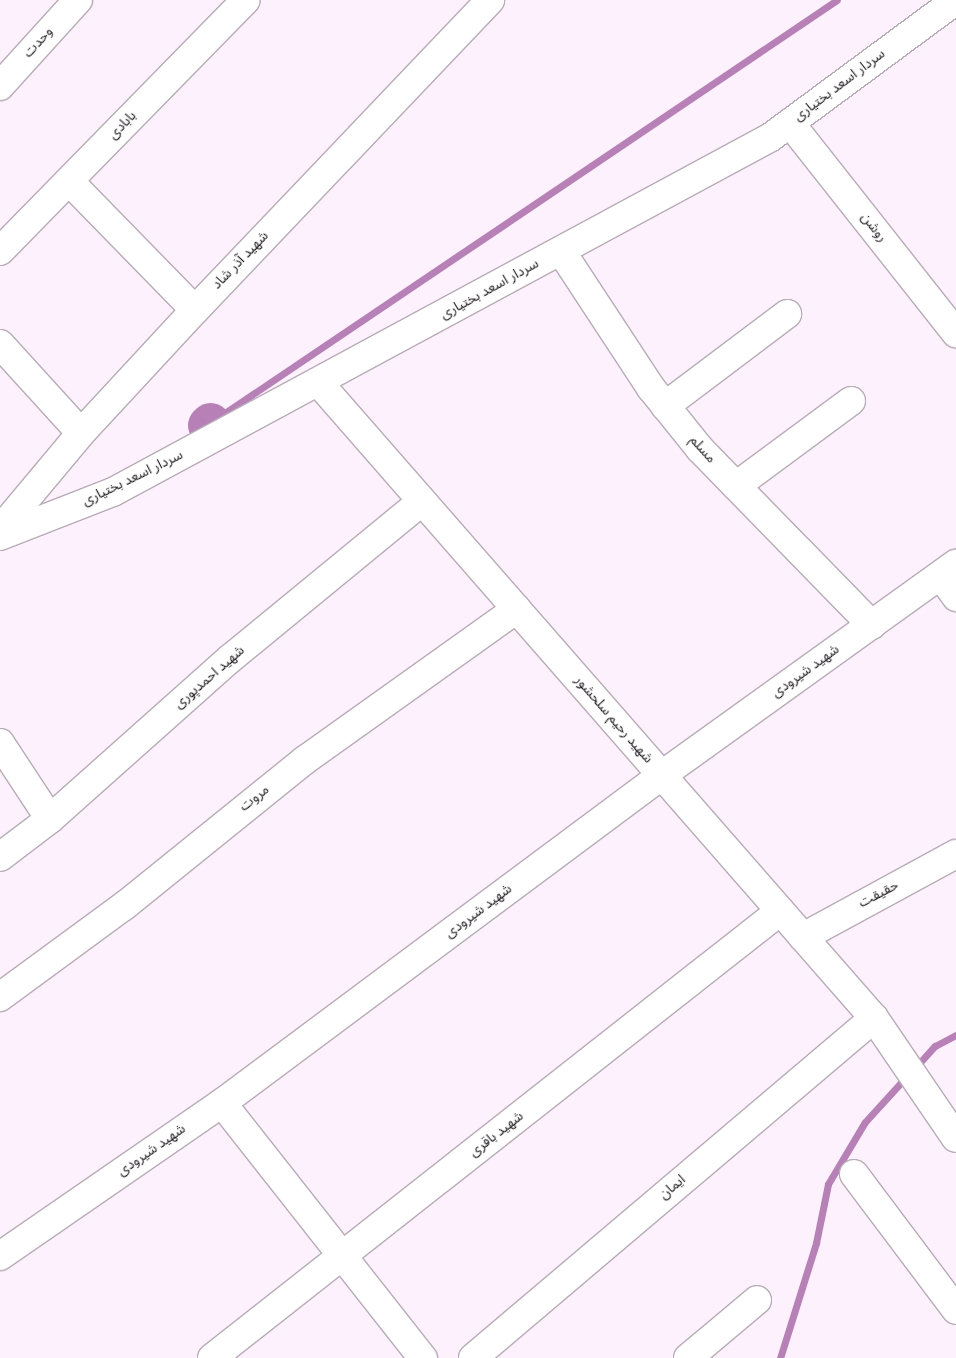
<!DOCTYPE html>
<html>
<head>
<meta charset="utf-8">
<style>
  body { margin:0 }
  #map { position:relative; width:956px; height:1358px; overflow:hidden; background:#fef1fe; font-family:Overpass,"Noto Sans Arabic",sans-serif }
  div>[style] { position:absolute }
  .stream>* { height:7px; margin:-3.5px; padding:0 3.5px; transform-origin:3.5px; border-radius:3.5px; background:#b780b6 }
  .river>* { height:41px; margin:-20.5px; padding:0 20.5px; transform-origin:20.5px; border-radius:20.5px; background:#b780b6 }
  .roads { filter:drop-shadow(1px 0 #b8acb7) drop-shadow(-1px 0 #b8acb7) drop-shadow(0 1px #b8acb7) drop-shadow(0 -1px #b8acb7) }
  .minor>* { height:28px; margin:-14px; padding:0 14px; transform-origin:14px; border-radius:14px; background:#fff }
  span { translate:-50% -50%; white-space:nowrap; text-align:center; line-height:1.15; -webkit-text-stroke:4px #fff; paint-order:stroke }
  .street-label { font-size:14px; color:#211d21 }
</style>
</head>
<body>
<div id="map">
  <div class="stream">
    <div style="left:210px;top:423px;width:756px;rotate:-34.01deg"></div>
    <div style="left:914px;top:1069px;width:31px;rotate:-48deg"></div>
    <div style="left:935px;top:1046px;width:24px;rotate:-28deg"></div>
    <div style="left:780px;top:1358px;width:121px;rotate:-72.6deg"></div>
    <div style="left:816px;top:1243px;width:60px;rotate:-78.5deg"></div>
    <div style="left:828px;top:1184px;width:72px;rotate:-59.2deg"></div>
    <div style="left:865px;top:1122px;width:62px;rotate:-47.6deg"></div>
  </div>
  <div class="river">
    <div style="left:208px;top:425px;width:3px;rotate:-45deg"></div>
  </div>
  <div class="roads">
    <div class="minor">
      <div style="left:0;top:86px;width:116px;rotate:-47.8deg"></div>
      <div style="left:790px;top:123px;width:268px;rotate:51.7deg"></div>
      <div style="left:69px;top:181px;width:180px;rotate:45.7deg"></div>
      <div style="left:0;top:251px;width:351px;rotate:-45.6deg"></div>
      <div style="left:561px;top:251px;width:164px;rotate:56.7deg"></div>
      <div style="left:651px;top:388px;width:78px;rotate:51.2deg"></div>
      <div style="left:700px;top:449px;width:246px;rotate:45.7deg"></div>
      <div style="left:0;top:344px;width:120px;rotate:47.7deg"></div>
      <div style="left:319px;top:383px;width:843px;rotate:48.85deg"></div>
      <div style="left:874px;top:1018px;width:145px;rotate:55.7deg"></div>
      <div style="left:665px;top:406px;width:153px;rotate:-37deg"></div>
      <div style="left:736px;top:486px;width:143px;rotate:-36.5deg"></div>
      <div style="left:0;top:530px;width:126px;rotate:-50.1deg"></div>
      <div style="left:81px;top:433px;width:168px;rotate:-47.2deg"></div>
      <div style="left:195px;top:310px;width:428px;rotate:-46.4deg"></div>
      <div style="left:0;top:536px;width:121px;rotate:-21.3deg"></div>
      <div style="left:113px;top:492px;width:748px;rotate:-28.35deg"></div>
      <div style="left:771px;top:137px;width:230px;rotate:-36.5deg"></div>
      <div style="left:941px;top:576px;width:26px;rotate:54deg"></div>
      <div style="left:0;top:743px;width:91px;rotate:56.7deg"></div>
      <div style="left:0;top:857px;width:63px;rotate:-37.2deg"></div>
      <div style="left:50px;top:819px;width:242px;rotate:-41.7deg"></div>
      <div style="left:231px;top:658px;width:247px;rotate:-39.4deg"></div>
      <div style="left:803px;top:937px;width:174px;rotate:-28.5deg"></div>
      <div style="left:0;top:997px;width:154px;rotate:-36.3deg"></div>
      <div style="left:124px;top:906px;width:233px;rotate:-38.9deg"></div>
      <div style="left:305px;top:760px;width:260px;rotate:-35.5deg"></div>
      <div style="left:222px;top:1103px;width:325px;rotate:51.8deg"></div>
      <div style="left:854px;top:1174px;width:170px;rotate:53.1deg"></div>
      <div style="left:0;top:1256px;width:270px;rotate:-34.6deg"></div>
      <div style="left:222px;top:1103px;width:549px;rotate:-36.7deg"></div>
      <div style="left:662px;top:775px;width:362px;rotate:-35.7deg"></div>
      <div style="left:212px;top:1358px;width:723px;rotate:-38.2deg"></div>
      <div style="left:473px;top:1358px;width:526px;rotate:-40.29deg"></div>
      <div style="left:688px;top:1358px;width:90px;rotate:-40deg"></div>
    </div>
  </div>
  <div class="street-label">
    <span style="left:39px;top:43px;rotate:-48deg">وحدت</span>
    <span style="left:840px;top:86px;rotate:-37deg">سردار اسعد بختیاری</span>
    <span style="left:123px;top:126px;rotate:-46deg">بابادی</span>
    <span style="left:873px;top:228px;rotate:52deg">روشن</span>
    <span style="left:241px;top:261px;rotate:-46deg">شهید آذر شاد</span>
    <span style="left:490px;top:290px;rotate:-29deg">سردار اسعد بختیاری</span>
    <span style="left:702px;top:450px;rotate:48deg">مسلم</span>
    <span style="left:133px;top:479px;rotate:-26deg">سردار اسعد بختیاری</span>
    <span style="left:806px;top:672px;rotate:-36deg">شهید شیرودی</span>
    <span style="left:210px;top:678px;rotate:-41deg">شهید احمدپوری</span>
    <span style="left:613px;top:720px;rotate:49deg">شهید رحیم سلحشور</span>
    <span style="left:255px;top:799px;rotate:-39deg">مروت</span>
    <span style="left:879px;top:895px;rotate:-28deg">حقیقت</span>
    <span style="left:479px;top:912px;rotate:-37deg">شهید شیرودی</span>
    <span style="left:497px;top:1135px;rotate:-38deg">شهید باقری</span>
    <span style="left:152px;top:1151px;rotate:-35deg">شهید شیرودی</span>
    <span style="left:673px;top:1188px;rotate:-40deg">ایمان</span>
  </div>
</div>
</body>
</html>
